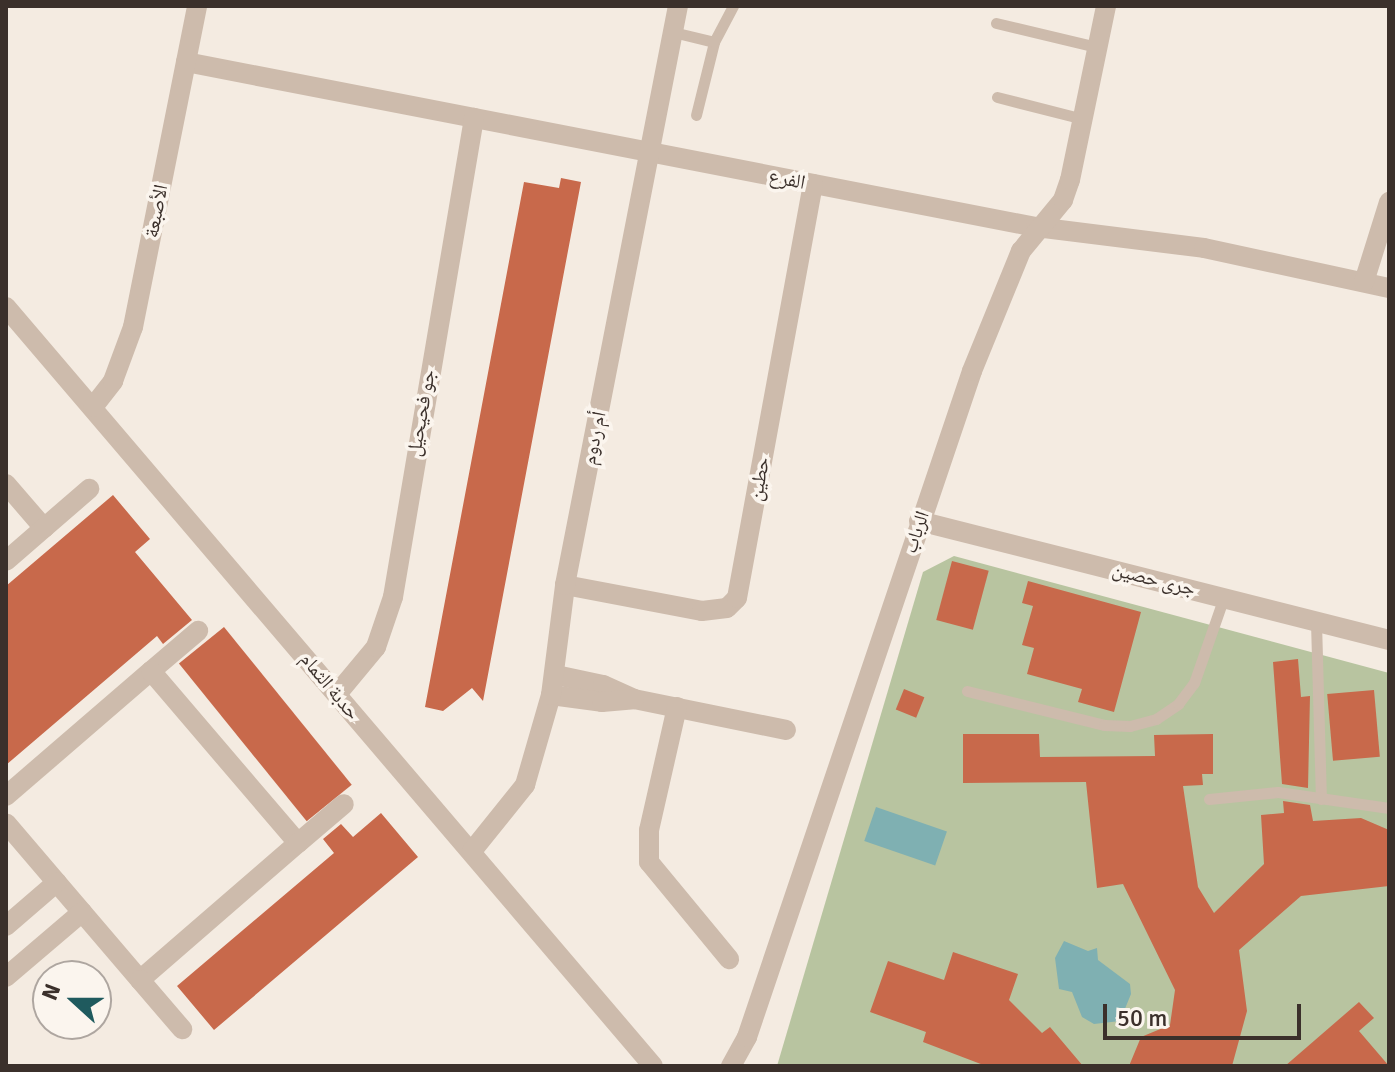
<!DOCTYPE html>
<html>
<head>
<meta charset="utf-8">
<style>
  body { margin:0 }
  #map { position:relative; width:1395px; height:1072px; overflow:hidden; background:#f4ebe1; font-family:Signika,"Noto Naskh Arabic",sans-serif }
  div>[style] { position:absolute }
  .green>* { inset:0; background:#b8c4a0 }
  .water>* { inset:0; background:#7fb0b2; transform-origin:0 0 }
  .building>* { inset:0; background:#c8694b; transform-origin:0 0 }
  .service>* { height:11px; margin:-5.5px; padding:0 5.5px; transform-origin:5.5px; border-radius:5.5px; background:#cdbbac }
  .minor>* { height:20px; margin:-10px; padding:0 10px; transform-origin:10px; border-radius:10px; background:#cdbbac }
  span { translate:-50% -50%; white-space:nowrap; text-align:center; line-height:1.15; -webkit-text-stroke:7px #fbf5ee; paint-order:stroke }
  .street-label { font-size:20px; color:#3b302b }
  .frame { position:absolute; inset:0; border:8px solid #3b302b; pointer-events:none }
  .north { position:absolute; left:32px; top:960px; width:80px; height:80px; box-sizing:border-box; background:#fbf5ee; border:2px solid #aea6a0; border-radius:50%; rotate:291deg; font-size:22px; font-weight:700; line-height:32px; text-align:center; color:#3b302b }
  .north::after { content:''; display:block; margin:auto; width:28px; height:36px; background:#1f5a5e; clip-path:polygon(50% 0,100% 100%,50% 72%,0 100%) }
  .scale { position:absolute; left:1103px; top:1004px; width:198px; height:36px; box-sizing:border-box; border:4px solid #3b302b; border-top:0; padding-left:10px; font-size:24px; line-height:28px; white-space:nowrap; color:#3b302b; -webkit-text-stroke:6px #fbf5ee; paint-order:stroke }
</style>
</head>
<body>
<div id="map">
  <div class="green">
    <div style="clip-path:polygon(954px 556px,1389px 673px,1389px 1066px,777px 1066px,923px 572px)"></div>
  </div>
  <div class="water">
    <div style="left:876px;top:807px;width:75px;height:36px;rotate:19deg"></div>
    <div style="clip-path:polygon(1064px 941px,1088px 951px,1097px 948px,1098px 960px,1130px 984px,1131px 994px,1120px 1021px,1094px 1024px,1082px 1017px,1072px 992px,1059px 989px,1055px 958px)"></div>
  </div>
  <div class="building">
    <div style="clip-path:polygon(561px 178px,581px 182px,483px 701px,472px 688px,443px 711px,425px 707px,524px 182px,559px 188px)"></div>
    <div style="clip-path:polygon(113px 495px,150px 539px,135px 552px,192px 620px,163px 644px,157px 636px,6px 765px,6px 586px)"></div>
    <div style="left:952px;top:561px;width:38px;height:61px;rotate:15deg"></div>
    <div style="clip-path:polygon(1028px 581px,1141px 612px,1114px 712px,1078px 702px,1082px 689px,1027px 674px,1034px 648px,1022px 645px,1033px 606px,1022px 603px)"></div>
    <div style="left:224px;top:627px;width:203px;height:58px;rotate:51deg"></div>
    <div style="clip-path:polygon(1298px 659px,1301px 697px,1310px 696px,1308px 788px,1282px 784px,1273px 662px)"></div>
    <div style="left:904px;top:689px;width:22px;height:22px;rotate:22deg"></div>
    <div style="left:1374px;top:690px;width:67px;height:47px;rotate:85deg"></div>
    <div style="clip-path:polygon(963px 734px,1039px 734px,1040px 757px,1155px 756px,1154px 735px,1213px 734px,1213px 774px,1202px 774px,1203px 785px,1183px 786px,1198px 887px,1214px 913px,1264px 864px,1261px 815px,1284px 813px,1283px 801px,1310px 805px,1313px 821px,1361px 818px,1389px 830px,1389px 886px,1301px 896px,1239px 950px,1247px 1011px,1232px 1066px,1129px 1066px,1141px 1037px,1170px 1025px,1175px 990px,1123px 884px,1097px 888px,1086px 782px,963px 783px)"></div>
    <div style="clip-path:polygon(381px 813px,418px 857px,214px 1030px,177px 986px,334px 853px,323px 839px,341px 824px,353px 837px)"></div>
    <div style="clip-path:polygon(953px 952px,1018px 974px,1009px 1000px,1042px 1033px,1050px 1027px,1083px 1066px,986px 1066px,923px 1042px,926px 1032px,870px 1012px,888px 961px,944px 980px)"></div>
    <div style="clip-path:polygon(1359px 1002px,1374px 1018px,1359px 1031px,1389px 1066px,1285px 1066px)"></div>
  </div>
  <div class="service">
    <div style="left:996px;top:23px;width:104px;rotate:13.4deg"></div>
    <div style="left:673px;top:32px;width:42px;rotate:13.7deg"></div>
    <div style="left:997px;top:97px;width:89px;rotate:14.3deg"></div>
    <div style="left:696px;top:115px;width:75px;rotate:-76.1deg"></div>
    <div style="left:714px;top:42px;width:41px;rotate:-62.2deg"></div>
    <div style="left:1316px;top:622px;width:177px;rotate:88.4deg"></div>
    <div style="left:967px;top:691px;width:141px;rotate:13.9deg"></div>
    <div style="left:1104px;top:725px;width:26px;rotate:2deg"></div>
    <div style="left:1130px;top:726px;width:27px;rotate:-15deg"></div>
    <div style="left:1156px;top:719px;width:27px;rotate:-34deg"></div>
    <div style="left:1178px;top:704px;width:26px;rotate:-53deg"></div>
    <div style="left:1194px;top:683px;width:91px;rotate:-70.8deg"></div>
    <div style="left:1209px;top:799px;width:69px;rotate:-5.8deg"></div>
    <div style="left:1278px;top:792px;width:112px;rotate:8.2deg"></div>
  </div>
  <div class="minor">
    <div style="left:186px;top:62px;width:866px;rotate:10.99deg"></div>
    <div style="left:1036px;top:227px;width:169px;rotate:7.1deg"></div>
    <div style="left:1204px;top:248px;width:189px;rotate:12.2deg"></div>
    <div style="left:1364px;top:282px;width:84px;rotate:-72.6deg"></div>
    <div style="left:6px;top:307px;width:997px;rotate:49.55deg"></div>
    <div style="left:93px;top:407px;width:33px;rotate:-52deg"></div>
    <div style="left:113px;top:381px;width:58px;rotate:-69.7deg"></div>
    <div style="left:133px;top:327px;width:327px;rotate:-78.7deg"></div>
    <div style="left:6px;top:484px;width:58px;rotate:49.2deg"></div>
    <div style="left:44px;top:528px;width:50px;rotate:139deg"></div>
    <div style="left:919px;top:521px;width:485px;rotate:14.2deg"></div>
    <div style="left:44px;top:528px;width:60px;rotate:-40.9deg"></div>
    <div style="left:565px;top:585px;width:139px;rotate:10.7deg"></div>
    <div style="left:702px;top:611px;width:25px;rotate:-7deg"></div>
    <div style="left:727px;top:608px;width:14px;rotate:-45deg"></div>
    <div style="left:737px;top:598px;width:421px;rotate:-79.6deg"></div>
    <div style="left:151px;top:671px;width:62px;rotate:-40.4deg"></div>
    <div style="left:556px;top:675px;width:48px;rotate:12deg"></div>
    <div style="left:603px;top:685px;width:34px;rotate:24deg"></div>
    <div style="left:634px;top:699px;width:155px;rotate:11.5deg"></div>
    <div style="left:337px;top:694px;width:61px;rotate:-50.3deg"></div>
    <div style="left:376px;top:647px;width:53px;rotate:-71.2deg"></div>
    <div style="left:393px;top:597px;width:486px;rotate:-80.4deg"></div>
    <div style="left:551px;top:695px;width:51px;rotate:7.8deg"></div>
    <div style="left:602px;top:702px;width:32px;rotate:-5deg"></div>
    <div style="left:677px;top:707px;width:126px;rotate:102.8deg"></div>
    <div style="left:649px;top:830px;width:32px;rotate:90deg"></div>
    <div style="left:649px;top:862px;width:126px;rotate:50.5deg"></div>
    <div style="left:6px;top:796px;width:191px;rotate:-40.8deg"></div>
    <div style="left:151px;top:671px;width:226px;rotate:49.5deg"></div>
    <div style="left:298px;top:843px;width:209px;rotate:139.1deg"></div>
    <div style="left:140px;top:980px;width:206px;rotate:-130.5deg"></div>
    <div style="left:298px;top:843px;width:60px;rotate:-40.3deg"></div>
    <div style="left:472px;top:851px;width:85px;rotate:-51.2deg"></div>
    <div style="left:525px;top:785px;width:94px;rotate:-73.9deg"></div>
    <div style="left:551px;top:695px;width:111px;rotate:-82.7deg"></div>
    <div style="left:565px;top:585px;width:590px;rotate:-78.96deg"></div>
    <div style="left:6px;top:926px;width:67px;rotate:-40.8deg"></div>
    <div style="left:6px;top:977px;width:100px;rotate:-40.5deg"></div>
    <div style="left:140px;top:980px;width:65px;rotate:49.4deg"></div>
    <div style="left:731px;top:1066px;width:33px;rotate:-61deg"></div>
    <div style="left:747px;top:1037px;width:703px;rotate:-71.33deg"></div>
    <div style="left:972px;top:371px;width:130px;rotate:-67.8deg"></div>
    <div style="left:1021px;top:251px;width:66px;rotate:-50.5deg"></div>
    <div style="left:1063px;top:200px;width:21px;rotate:-71deg"></div>
    <div style="left:1070px;top:180px;width:178px;rotate:-78.3deg"></div>
  </div>
  <div class="street-label">
    <span style="left:787px;top:179px;rotate:11deg">الفرع</span>
    <span style="left:156px;top:211px;rotate:-79deg">الأصبعة</span>
    <span style="left:421px;top:413px;rotate:-80deg">جو فحيحيل</span>
    <span style="left:594px;top:438px;rotate:-79deg">أم ردوم</span>
    <span style="left:759px;top:479px;rotate:-80deg">حطين</span>
    <span style="left:916px;top:532px;rotate:-71deg">الرباب</span>
    <span style="left:1154px;top:579px;rotate:14deg">جرى حصين</span>
    <span style="left:330px;top:686px;rotate:50deg">حدبة الثمام</span>
  </div>
  <div class="frame"></div>
  <div class="north">N</div>
  <div class="scale">50 m</div>
</div>
</body>
</html>
